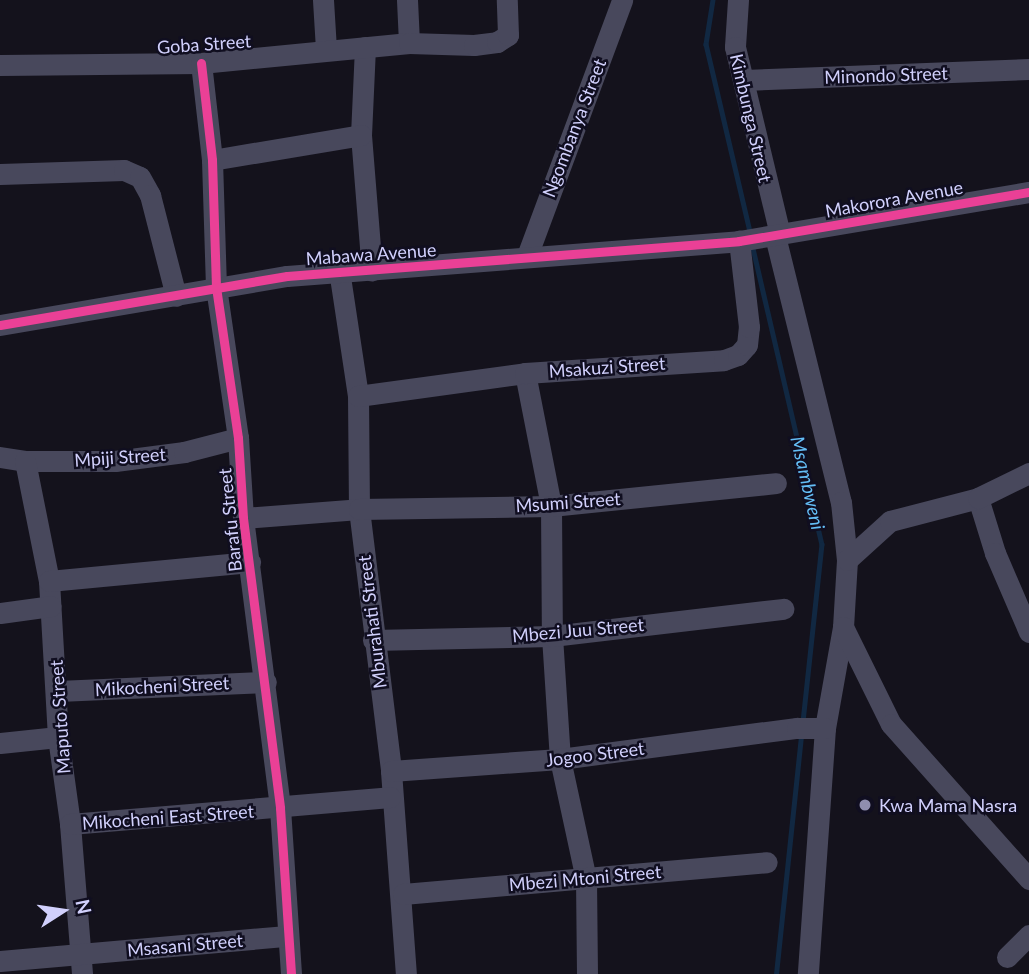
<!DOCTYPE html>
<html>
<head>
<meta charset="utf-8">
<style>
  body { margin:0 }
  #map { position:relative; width:1029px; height:974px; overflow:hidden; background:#14121c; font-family:Lato,sans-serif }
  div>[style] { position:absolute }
  .stream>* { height:4.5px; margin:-2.25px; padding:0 2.25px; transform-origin:2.25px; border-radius:2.25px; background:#112842 }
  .minor>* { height:21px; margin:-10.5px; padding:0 10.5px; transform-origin:10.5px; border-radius:10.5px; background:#48485c }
  .cycleway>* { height:9px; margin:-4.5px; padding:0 4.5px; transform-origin:4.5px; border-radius:4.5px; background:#ea4096 }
  .dots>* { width:19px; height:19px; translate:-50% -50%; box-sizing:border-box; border:4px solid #100e20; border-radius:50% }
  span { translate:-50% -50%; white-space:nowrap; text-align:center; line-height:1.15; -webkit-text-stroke:5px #100e20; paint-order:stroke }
  .street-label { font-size:18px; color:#d1d0fc }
  .poi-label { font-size:18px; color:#d1d0fc }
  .left { translate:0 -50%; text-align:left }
  .water-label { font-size:19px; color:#64bef6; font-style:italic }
  .north { position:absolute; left:28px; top:876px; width:70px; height:70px; -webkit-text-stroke:5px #100e20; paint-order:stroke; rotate:78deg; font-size:19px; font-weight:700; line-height:28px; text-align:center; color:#d1d0fc }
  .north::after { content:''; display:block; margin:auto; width:24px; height:32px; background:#d1d0fc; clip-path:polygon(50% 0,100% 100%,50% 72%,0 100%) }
</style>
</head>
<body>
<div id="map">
  <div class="stream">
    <div style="left:713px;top:0;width:45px;rotate:99deg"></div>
    <div style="left:706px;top:44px;width:193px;rotate:76.8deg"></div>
    <div style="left:752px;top:244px;width:308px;rotate:76.9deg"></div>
    <div style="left:822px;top:544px;width:180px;rotate:96.1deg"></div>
    <div style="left:776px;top:974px;width:240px;rotate:-84deg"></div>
  </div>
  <div class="minor">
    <div style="left:323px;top:0;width:49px;rotate:86.5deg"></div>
    <div style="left:407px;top:0;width:43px;rotate:87.3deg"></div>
    <div style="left:738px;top:0;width:47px;rotate:93.7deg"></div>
    <div style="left:735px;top:47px;width:192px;rotate:76.5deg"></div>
    <div style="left:365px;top:47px;width:88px;rotate:92.6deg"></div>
    <div style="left:361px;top:135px;width:136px;rotate:85.4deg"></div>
    <div style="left:201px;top:63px;width:98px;rotate:83.5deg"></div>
    <div style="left:212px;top:160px;width:127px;rotate:88.2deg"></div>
    <div style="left:216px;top:287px;width:153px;rotate:81.7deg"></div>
    <div style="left:238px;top:438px;width:80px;rotate:86.4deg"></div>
    <div style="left:243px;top:518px;width:292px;rotate:82.7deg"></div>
    <div style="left:280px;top:808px;width:166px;rotate:86.2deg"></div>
    <div style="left:0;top:65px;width:201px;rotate:-0.6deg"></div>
    <div style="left:201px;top:63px;width:209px;rotate:-5.5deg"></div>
    <div style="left:409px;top:43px;width:65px;rotate:1.8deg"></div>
    <div style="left:474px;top:45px;width:23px;rotate:-7deg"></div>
    <div style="left:497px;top:42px;width:13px;rotate:-32deg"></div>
    <div style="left:508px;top:35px;width:35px;rotate:-92deg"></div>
    <div style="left:744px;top:80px;width:285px;rotate:-2.2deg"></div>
    <div style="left:212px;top:160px;width:151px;rotate:-9.5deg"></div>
    <div style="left:0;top:174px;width:124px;rotate:-1.8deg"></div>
    <div style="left:124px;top:170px;width:17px;rotate:24deg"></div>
    <div style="left:140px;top:177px;width:21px;rotate:61deg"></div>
    <div style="left:150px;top:195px;width:104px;rotate:75.6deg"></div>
    <div style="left:775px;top:236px;width:274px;rotate:76.1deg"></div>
    <div style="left:841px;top:502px;width:58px;rotate:84.1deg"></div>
    <div style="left:847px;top:560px;width:67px;rotate:93.4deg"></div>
    <div style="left:843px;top:627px;width:103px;rotate:100.1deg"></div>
    <div style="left:825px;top:728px;width:247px;rotate:94deg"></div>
    <div style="left:527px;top:256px;width:273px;rotate:-69.6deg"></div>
    <div style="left:339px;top:270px;width:127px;rotate:81.4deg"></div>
    <div style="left:358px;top:396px;width:113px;rotate:89.5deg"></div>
    <div style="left:359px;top:509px;width:264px;rotate:83deg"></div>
    <div style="left:391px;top:771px;width:204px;rotate:85.8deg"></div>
    <div style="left:0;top:325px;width:291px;rotate:-9.7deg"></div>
    <div style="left:287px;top:276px;width:453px;rotate:-4.4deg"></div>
    <div style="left:739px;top:241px;width:294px;rotate:-9.6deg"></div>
    <div style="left:525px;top:373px;width:136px;rotate:78.9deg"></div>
    <div style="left:551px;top:506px;width:130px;rotate:89.6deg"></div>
    <div style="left:552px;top:636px;width:123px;rotate:86.3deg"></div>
    <div style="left:560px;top:759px;width:123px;rotate:77.8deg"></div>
    <div style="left:586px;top:879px;width:95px;rotate:89.4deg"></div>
    <div style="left:358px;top:396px;width:169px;rotate:-7.8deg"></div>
    <div style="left:525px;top:373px;width:199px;rotate:-3.7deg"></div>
    <div style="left:724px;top:360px;width:15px;rotate:-20deg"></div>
    <div style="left:738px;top:355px;width:13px;rotate:-48deg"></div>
    <div style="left:747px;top:345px;width:18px;rotate:-84deg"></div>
    <div style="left:749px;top:327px;width:87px;rotate:-96.6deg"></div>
    <div style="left:0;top:457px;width:25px;rotate:9deg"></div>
    <div style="left:25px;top:461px;width:90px"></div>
    <div style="left:115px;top:461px;width:70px;rotate:-7.4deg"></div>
    <div style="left:184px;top:452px;width:56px;rotate:-14.5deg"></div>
    <div style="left:25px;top:461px;width:122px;rotate:78.7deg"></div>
    <div style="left:49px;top:581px;width:156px;rotate:86.7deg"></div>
    <div style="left:58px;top:737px;width:88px;rotate:82.1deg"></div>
    <div style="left:70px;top:824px;width:150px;rotate:85.4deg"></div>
    <div style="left:978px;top:498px;width:58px;rotate:72.8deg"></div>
    <div style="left:995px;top:553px;width:86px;rotate:66.7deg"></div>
    <div style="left:243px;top:518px;width:116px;rotate:-4.4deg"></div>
    <div style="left:359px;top:509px;width:192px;rotate:-0.9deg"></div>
    <div style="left:551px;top:506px;width:226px;rotate:-5.8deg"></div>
    <div style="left:847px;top:560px;width:58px;rotate:-42.2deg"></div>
    <div style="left:890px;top:521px;width:91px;rotate:-14.6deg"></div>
    <div style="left:978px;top:498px;width:57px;rotate:-26.1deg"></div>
    <div style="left:49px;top:581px;width:202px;rotate:-5.4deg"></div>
    <div style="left:0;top:613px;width:51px;rotate:-7.8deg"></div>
    <div style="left:843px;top:627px;width:108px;rotate:63.7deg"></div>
    <div style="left:891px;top:724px;width:208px;rotate:48.3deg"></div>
    <div style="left:373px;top:640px;width:179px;rotate:-1.3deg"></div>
    <div style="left:552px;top:636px;width:233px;rotate:-6.7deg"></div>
    <div style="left:58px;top:691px;width:208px;rotate:-2.5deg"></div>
    <div style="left:0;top:743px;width:58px;rotate:-5.9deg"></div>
    <div style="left:391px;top:771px;width:169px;rotate:-4.1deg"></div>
    <div style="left:560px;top:759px;width:239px;rotate:-7.5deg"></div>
    <div style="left:797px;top:728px;width:28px"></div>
    <div style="left:70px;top:824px;width:321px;rotate:-4.8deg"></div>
    <div style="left:403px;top:894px;width:365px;rotate:-5deg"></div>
    <div style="left:1007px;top:957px;width:31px;rotate:-45deg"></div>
    <div style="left:0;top:961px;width:288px;rotate:-5deg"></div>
  </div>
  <div class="cycleway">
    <div style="left:201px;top:63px;width:98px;rotate:83.5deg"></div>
    <div style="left:212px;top:160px;width:127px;rotate:88.2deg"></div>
    <div style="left:216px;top:287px;width:153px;rotate:81.7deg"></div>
    <div style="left:238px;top:438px;width:80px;rotate:86.4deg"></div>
    <div style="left:243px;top:518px;width:292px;rotate:82.7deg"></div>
    <div style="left:280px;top:808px;width:166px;rotate:86.2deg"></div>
    <div style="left:0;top:325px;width:291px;rotate:-9.7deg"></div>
    <div style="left:287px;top:276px;width:453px;rotate:-4.4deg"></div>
    <div style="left:739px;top:241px;width:294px;rotate:-9.6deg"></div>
  </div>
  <div class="dots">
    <div style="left:865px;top:805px;background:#8f8eae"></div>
  </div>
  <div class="street-label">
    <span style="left:204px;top:44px;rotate:-4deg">Goba Street</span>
    <span style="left:886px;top:75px;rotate:-2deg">Minondo Street</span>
    <span style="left:751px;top:118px;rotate:77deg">Kimbunga Street</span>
    <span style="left:574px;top:128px;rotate:-69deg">Ngombanya Street</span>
    <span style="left:894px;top:199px;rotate:-10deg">Makorora Avenue</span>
    <span style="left:371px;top:254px;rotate:-4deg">Mabawa Avenue</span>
    <span style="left:607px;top:367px;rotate:-4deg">Msakuzi Street</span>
    <span style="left:120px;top:457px;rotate:-4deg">Mpiji Street</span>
    <span style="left:568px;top:502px;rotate:-4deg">Msumi Street</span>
    <span style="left:230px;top:520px;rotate:-96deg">Barafu Street</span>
    <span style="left:372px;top:622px;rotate:-97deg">Mburahati Street</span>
    <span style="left:578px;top:630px;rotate:-5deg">Mbezi Juu Street</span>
    <span style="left:162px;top:686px;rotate:-3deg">Mikocheni Street</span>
    <span style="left:60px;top:717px;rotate:-94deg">Maputo Street</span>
    <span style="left:595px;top:754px;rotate:-7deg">Jogoo Street</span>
    <span style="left:168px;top:817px;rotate:-4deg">Mikocheni East Street</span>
    <span style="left:585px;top:878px;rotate:-5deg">Mbezi Mtoni Street</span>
    <span style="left:185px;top:945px;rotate:-5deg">Msasani Street</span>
  </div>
  <div class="poi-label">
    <span class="left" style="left:879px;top:805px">Kwa Mama Nasra</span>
  </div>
  <div class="water-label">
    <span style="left:808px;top:483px;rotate:77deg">Msambweni</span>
  </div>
  <div class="north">N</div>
</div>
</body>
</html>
